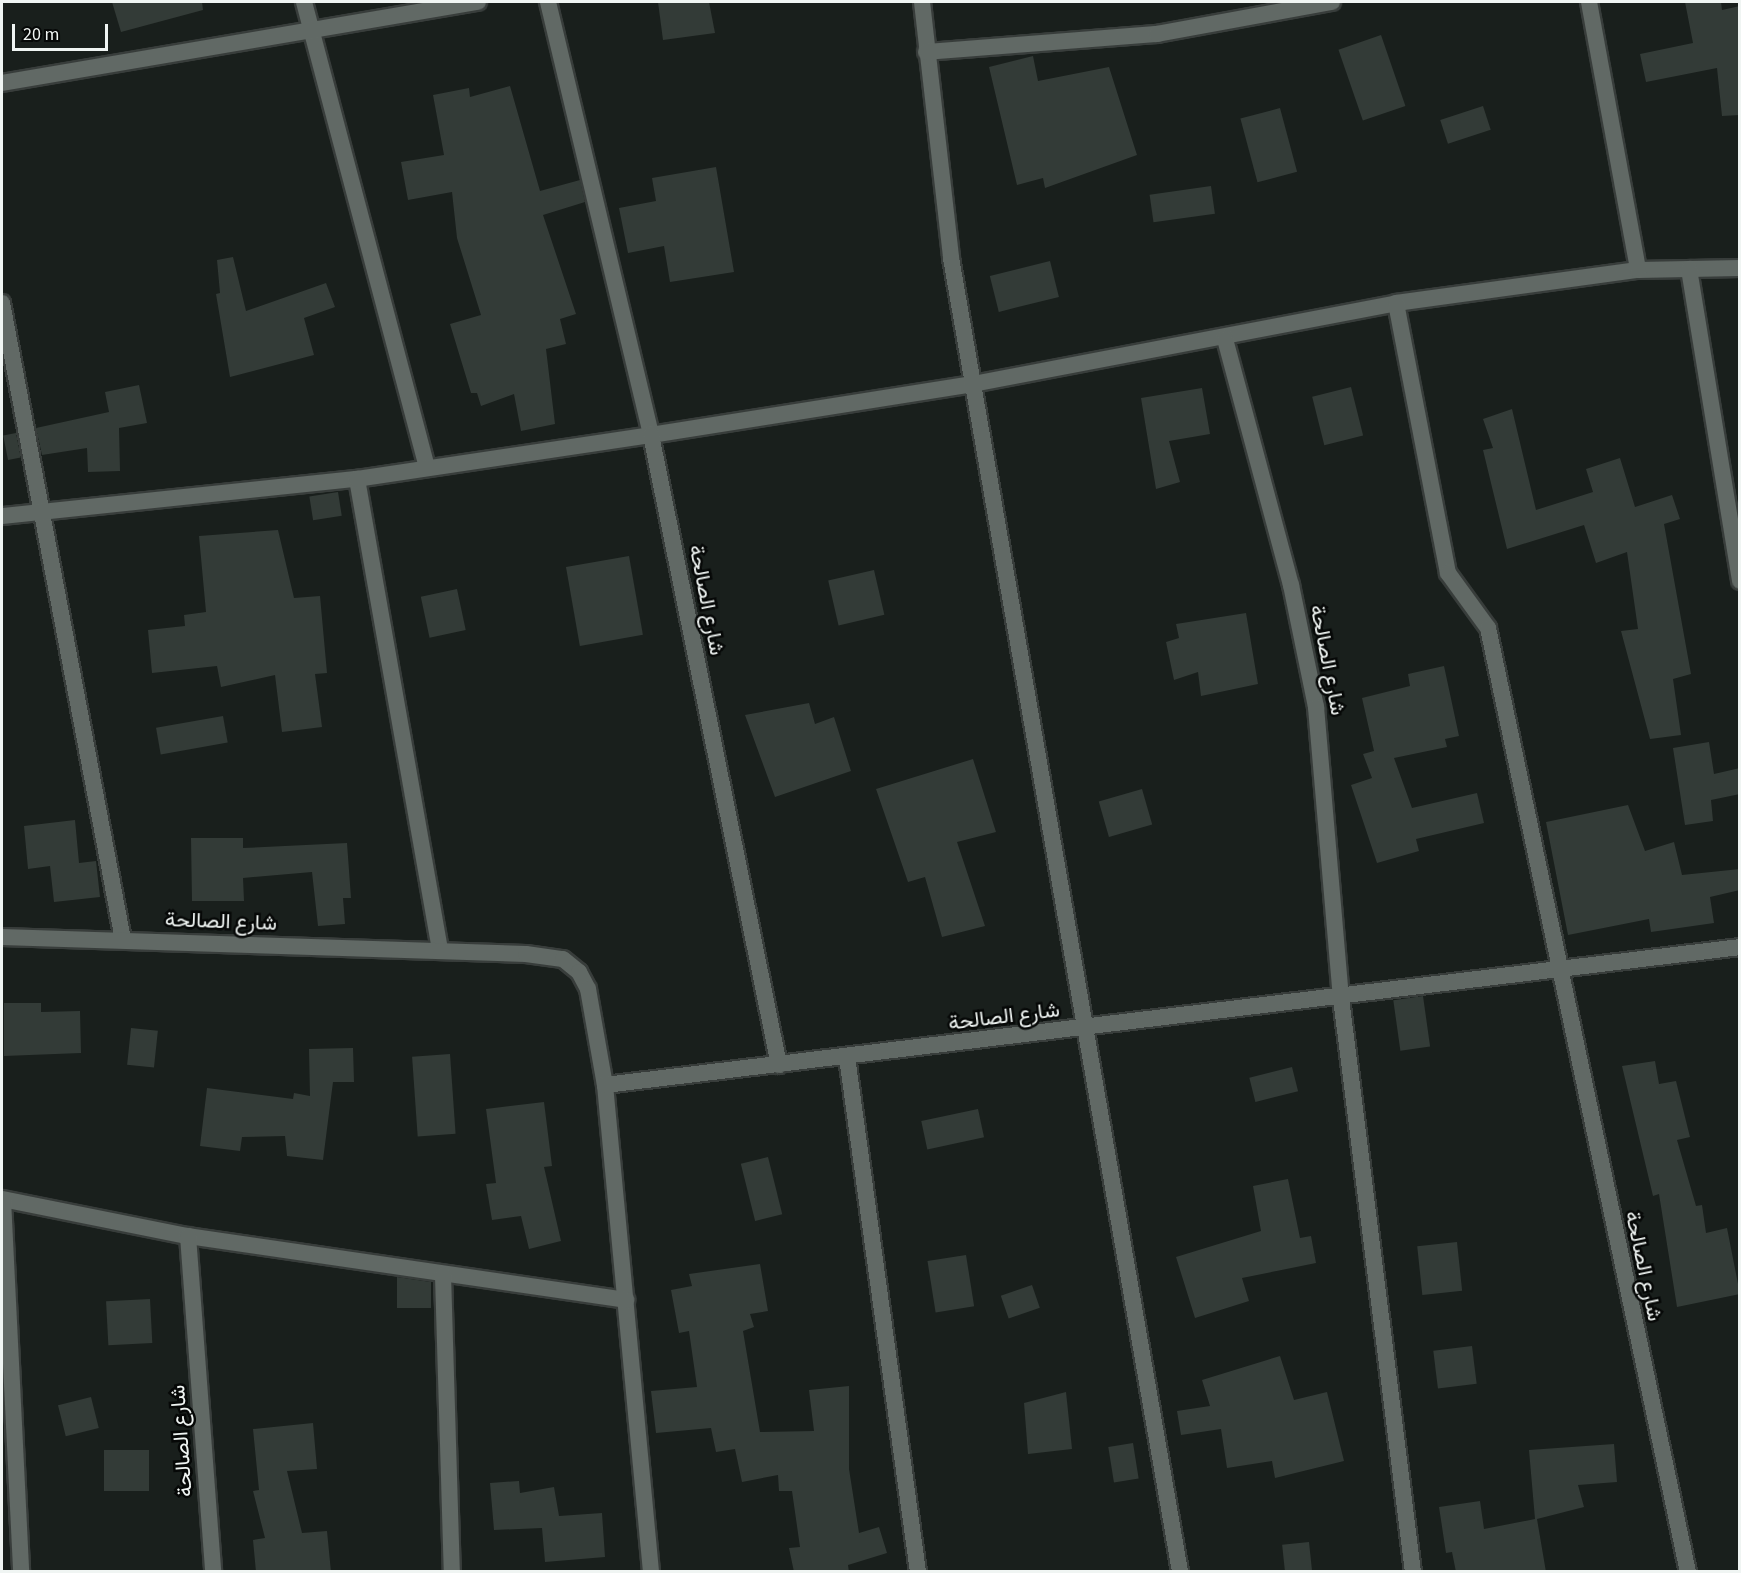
<!DOCTYPE html>
<html>
<head>
<meta charset="utf-8">
<style>
  body { margin:0 }
  #map { position:relative; width:1741px; height:1573px; overflow:hidden; background:#191f1c; font-family:"Source Sans 3",Vazirmatn,sans-serif }
  div>[style] { position:absolute }
  .building>* { inset:0; background:#333b37; transform-origin:0 0 }
  .roads { filter:drop-shadow(2px 0 #383d3b) drop-shadow(-2px 0 #383d3b) drop-shadow(0 2px #383d3b) drop-shadow(0 -2px #383d3b) }
  .minor>* { height:16px; margin:-8px; padding:0 8px; transform-origin:8px; border-radius:8px; background:#616965 }
  span { translate:-50% -50%; white-space:nowrap; text-align:center; line-height:1.15; -webkit-text-stroke:5px #060807; paint-order:stroke }
  .street-label { font-size:21px; color:#f0f5f3 }
  .frame { position:absolute; inset:0; border:3px solid #f0f5f3; pointer-events:none }
  .scale { position:absolute; left:12px; top:24px; width:96px; height:27px; box-sizing:border-box; border:3px solid #f0f5f3; border-top:0; padding-left:8px; font-size:18px; line-height:21px; white-space:nowrap; color:#f0f5f3; -webkit-text-stroke:4px #060807; paint-order:stroke }
</style>
</head>
<body>
<div id="map">
  <div class="building">
    <div style="clip-path:polygon(112px 2px,202px 2px,203px 10px,121px 32px)"></div>
    <div style="clip-path:polygon(658px 2px,709px 2px,715px 33px,663px 40px)"></div>
    <div style="clip-path:polygon(1685px 2px,1721px 2px,1722px 10px,1740px 6px,1740px 115px,1722px 116px,1717px 68px,1646px 82px,1640px 54px,1693px 43px)"></div>
    <div style="left:1381px;top:35px;width:75px;height:45px;rotate:71deg"></div>
    <div style="clip-path:polygon(1033px 56px,1038px 81px,1109px 67px,1137px 155px,1045px 188px,1043px 178px,1017px 185px,989px 67px)"></div>
    <div style="clip-path:polygon(510px 86px,540px 191px,580px 180px,585px 202px,543px 215px,576px 314px,560px 319px,566px 344px,546px 349px,555px 424px,521px 431px,514px 394px,481px 406px,477px 393px,471px 393px,450px 324px,481px 315px,457px 238px,452px 192px,408px 200px,401px 162px,444px 155px,433px 95px,469px 88px,470px 97px)"></div>
    <div style="left:1483px;top:106px;width:25px;height:45px;rotate:72deg"></div>
    <div style="left:1280px;top:108px;width:66px;height:41px;rotate:75deg"></div>
    <div style="clip-path:polygon(716px 167px,734px 272px,670px 282px,664px 246px,628px 253px,619px 208px,656px 201px,652px 178px)"></div>
    <div style="left:1211px;top:186px;width:28px;height:62px;rotate:82deg"></div>
    <div style="clip-path:polygon(233px 257px,246px 311px,326px 283px,335px 307px,304px 318px,314px 355px,230px 377px,216px 294px,220px 293px,217px 260px)"></div>
    <div style="left:1050px;top:261px;width:37px;height:62px;rotate:76deg"></div>
    <div style="clip-path:polygon(139px 385px,147px 423px,119px 428px,120px 471px,88px 472px,87px 448px,42px 455px,36px 428px,109px 412px,105px 392px)"></div>
    <div style="left:1351px;top:387px;width:50px;height:40px;rotate:76deg"></div>
    <div style="clip-path:polygon(1202px 388px,1210px 434px,1169px 441px,1180px 482px,1156px 489px,1141px 398px)"></div>
    <div style="clip-path:polygon(1512px 409px,1536px 510px,1593px 492px,1586px 469px,1620px 458px,1635px 507px,1672px 495px,1680px 519px,1664px 524px,1691px 674px,1673px 679px,1681px 735px,1650px 739px,1621px 631px,1638px 629px,1627px 552px,1596px 563px,1584px 525px,1507px 549px,1483px 450px,1493px 448px,1483px 419px)"></div>
    <div style="left:16px;top:433px;width:25px;height:13px;rotate:79deg"></div>
    <div style="left:338px;top:492px;width:24px;height:29px;rotate:81deg"></div>
    <div style="clip-path:polygon(278px 530px,294px 598px,320px 596px,327px 673px,315px 674px,322px 727px,282px 732px,275px 675px,221px 687px,217px 666px,152px 673px,148px 630px,185px 626px,184px 615px,206px 612px,199px 536px)"></div>
    <div style="left:629px;top:556px;width:80px;height:64px;rotate:80deg"></div>
    <div style="left:874px;top:570px;width:46px;height:47px;rotate:77deg"></div>
    <div style="left:457px;top:589px;width:42px;height:37px;rotate:78deg"></div>
    <div style="clip-path:polygon(1246px 613px,1258px 684px,1201px 696px,1198px 672px,1174px 680px,1166px 642px,1179px 638px,1176px 624px)"></div>
    <div style="clip-path:polygon(1444px 666px,1459px 736px,1445px 739px,1447px 747px,1394px 758px,1412px 808px,1477px 793px,1484px 823px,1416px 839px,1419px 851px,1377px 863px,1351px 785px,1372px 778px,1363px 754px,1374px 751px,1362px 698px,1410px 686px,1408px 674px)"></div>
    <div style="clip-path:polygon(809px 703px,815px 724px,834px 717px,851px 771px,775px 797px,745px 715px)"></div>
    <div style="left:223px;top:716px;width:27px;height:68px;rotate:80deg"></div>
    <div style="clip-path:polygon(1709px 742px,1714px 774px,1740px 768px,1740px 794px,1711px 800px,1713px 821px,1685px 825px,1673px 748px)"></div>
    <div style="clip-path:polygon(973px 759px,996px 832px,957px 842px,985px 926px,942px 937px,925px 877px,908px 882px,876px 789px)"></div>
    <div style="left:1142px;top:789px;width:37px;height:45px;rotate:74deg"></div>
    <div style="clip-path:polygon(1628px 805px,1645px 851px,1674px 842px,1682px 875px,1740px 869px,1740px 890px,1710px 897px,1714px 923px,1651px 932px,1649px 919px,1568px 935px,1546px 822px)"></div>
    <div style="clip-path:polygon(75px 820px,79px 863px,96px 861px,100px 897px,54px 902px,50px 866px,28px 869px,24px 826px)"></div>
    <div style="clip-path:polygon(191px 838px,243px 838px,243px 848px,347px 843px,351px 898px,343px 898px,345px 924px,318px 926px,312px 872px,243px 878px,244px 901px,192px 901px)"></div>
    <div style="left:1423px;top:996px;width:51px;height:30px;rotate:82deg"></div>
    <div style="clip-path:polygon(4px 1003px,41px 1003px,41px 1012px,80px 1011px,81px 1053px,4px 1056px)"></div>
    <div style="left:131px;top:1028px;width:27px;height:37px;rotate:6deg"></div>
    <div style="clip-path:polygon(353px 1048px,354px 1082px,333px 1082px,323px 1160px,287px 1156px,285px 1136px,242px 1137px,240px 1151px,200px 1146px,207px 1088px,293px 1099px,294px 1093px,310px 1096px,309px 1049px)"></div>
    <div style="left:450px;top:1054px;width:80px;height:38px;rotate:86deg"></div>
    <div style="clip-path:polygon(1655px 1061px,1659px 1084px,1676px 1081px,1690px 1137px,1677px 1140px,1696px 1206px,1702px 1205px,1706px 1233px,1727px 1228px,1740px 1294px,1677px 1307px,1659px 1194px,1653px 1196px,1622px 1066px)"></div>
    <div style="left:1292px;top:1067px;width:25px;height:44px;rotate:76deg"></div>
    <div style="clip-path:polygon(544px 1102px,552px 1166px,544px 1167px,561px 1241px,529px 1249px,521px 1216px,492px 1220px,486px 1184px,496px 1183px,486px 1109px)"></div>
    <div style="left:978px;top:1109px;width:29px;height:58px;rotate:78deg"></div>
    <div style="left:768px;top:1157px;width:59px;height:28px;rotate:76deg"></div>
    <div style="clip-path:polygon(1288px 1179px,1300px 1238px,1311px 1236px,1316px 1263px,1242px 1278px,1249px 1301px,1195px 1318px,1176px 1257px,1261px 1231px,1253px 1186px)"></div>
    <div style="left:1457px;top:1242px;width:49px;height:40px;rotate:84deg"></div>
    <div style="left:966px;top:1255px;width:52px;height:39px;rotate:81deg"></div>
    <div style="clip-path:polygon(760px 1264px,768px 1311px,750px 1314px,754px 1327px,743px 1331px,760px 1432px,814px 1431px,809px 1390px,849px 1386px,849px 1469px,859px 1533px,879px 1527px,887px 1553px,848px 1565px,849px 1572px,794px 1572px,789px 1548px,800px 1547px,792px 1491px,779px 1491px,778px 1475px,742px 1482px,735px 1449px,716px 1452px,711px 1428px,656px 1433px,651px 1391px,697px 1387px,689px 1331px,679px 1333px,671px 1290px,692px 1286px,689px 1274px)"></div>
    <div style="clip-path:polygon(397px 1277px,431px 1282px,431px 1308px,397px 1308px)"></div>
    <div style="left:1032px;top:1285px;width:24px;height:33px;rotate:71deg"></div>
    <div style="left:150px;top:1299px;width:44px;height:44px;rotate:87deg"></div>
    <div style="left:1472px;top:1346px;width:38px;height:39px;rotate:83deg"></div>
    <div style="clip-path:polygon(1280px 1356px,1294px 1400px,1327px 1392px,1344px 1461px,1275px 1478px,1272px 1461px,1227px 1468px,1221px 1429px,1181px 1435px,1177px 1411px,1210px 1406px,1202px 1380px)"></div>
    <div style="clip-path:polygon(1066px 1392px,1072px 1449px,1028px 1454px,1024px 1403px)"></div>
    <div style="left:91px;top:1397px;width:32px;height:34px;rotate:76deg"></div>
    <div style="clip-path:polygon(313px 1423px,317px 1469px,287px 1471px,302px 1533px,327px 1531px,331px 1572px,256px 1572px,253px 1540px,265px 1538px,253px 1491px,259px 1490px,253px 1429px)"></div>
    <div style="left:1133px;top:1443px;width:36px;height:25px;rotate:81deg"></div>
    <div style="clip-path:polygon(1614px 1444px,1617px 1482px,1578px 1485px,1584px 1507px,1537px 1519px,1546px 1572px,1456px 1572px,1452px 1552px,1446px 1553px,1439px 1507px,1480px 1501px,1484px 1529px,1535px 1519px,1529px 1450px)"></div>
    <div style="left:104px;top:1450px;width:45px;height:41px"></div>
    <div style="clip-path:polygon(519px 1481px,520px 1493px,554px 1487px,559px 1516px,602px 1513px,605px 1557px,545px 1562px,542px 1528px,494px 1530px,490px 1483px)"></div>
    <div style="left:1309px;top:1542px;width:30px;height:27px;rotate:84deg"></div>
  </div>
  <div class="roads">
    <div class="minor">
      <div style="left:304px;top:2px;width:481px;rotate:75.2deg"></div>
      <div style="left:548px;top:2px;width:445px;rotate:76.6deg"></div>
      <div style="left:651px;top:435px;width:326px;rotate:-9deg"></div>
      <div style="left:973px;top:384px;width:431px;rotate:-10.8deg"></div>
      <div style="left:1396px;top:303px;width:244px;rotate:-7.8deg"></div>
      <div style="left:1638px;top:270px;width:102px;rotate:-1.1deg"></div>
      <div style="left:922px;top:2px;width:258px;rotate:83.5deg"></div>
      <div style="left:951px;top:258px;width:1334px;rotate:80.11deg"></div>
      <div style="left:1589px;top:2px;width:272px;rotate:79.6deg"></div>
      <div style="left:926px;top:52px;width:232px;rotate:-4.5deg"></div>
      <div style="left:1157px;top:34px;width:178px;rotate:-10.4deg"></div>
      <div style="left:2px;top:83px;width:483px;rotate:-9.7deg"></div>
      <div style="left:1689px;top:269px;width:316px;rotate:80.7deg"></div>
      <div style="left:2px;top:303px;width:648px;rotate:79.24deg"></div>
      <div style="left:1396px;top:303px;width:275px;rotate:79.1deg"></div>
      <div style="left:1448px;top:573px;width:68px;rotate:54deg"></div>
      <div style="left:1488px;top:628px;width:965px;rotate:78.04deg"></div>
      <div style="left:1225px;top:339px;width:255px;rotate:75deg"></div>
      <div style="left:1291px;top:585px;width:125px;rotate:78.4deg"></div>
      <div style="left:1316px;top:707px;width:292px;rotate:85.1deg"></div>
      <div style="left:1341px;top:998px;width:578px;rotate:82.85deg"></div>
      <div style="left:357px;top:479px;width:478px;rotate:80deg"></div>
      <div style="left:2px;top:516px;width:357px;rotate:-6deg"></div>
      <div style="left:357px;top:479px;width:297px;rotate:-8.5deg"></div>
      <div style="left:651px;top:435px;width:643px;rotate:78.52deg"></div>
      <div style="left:2px;top:937px;width:524px;rotate:1.86deg"></div>
      <div style="left:526px;top:954px;width:37px;rotate:8deg"></div>
      <div style="left:563px;top:959px;width:21px;rotate:39deg"></div>
      <div style="left:579px;top:972px;width:19px;rotate:62deg"></div>
      <div style="left:588px;top:989px;width:97px;rotate:80deg"></div>
      <div style="left:605px;top:1085px;width:489px;rotate:84.6deg"></div>
      <div style="left:847px;top:1057px;width:520px;rotate:82.15deg"></div>
      <div style="left:605px;top:1085px;width:1143px;rotate:-6.93deg"></div>
      <div style="left:2px;top:1199px;width:190px;rotate:11.3deg"></div>
      <div style="left:188px;top:1236px;width:443px;rotate:8.3deg"></div>
      <div style="left:3px;top:1200px;width:372px;rotate:87.2deg"></div>
      <div style="left:188px;top:1236px;width:337px;rotate:85.7deg"></div>
      <div style="left:443px;top:1275px;width:297px;rotate:88.3deg"></div>
    </div>
  </div>
  <div class="street-label">
    <span style="left:707px;top:600px;rotate:79deg">شارع الصالحة</span>
    <span style="left:1328px;top:660px;rotate:79deg">شارع الصالحة</span>
    <span style="left:221px;top:921px;rotate:2deg">شارع الصالحة</span>
    <span style="left:1004px;top:1016px;rotate:-7deg">شارع الصالحة</span>
    <span style="left:1644px;top:1266px;rotate:78deg">شارع الصالحة</span>
    <span style="left:181px;top:1441px;rotate:-94deg">شارع الصالحة</span>
  </div>
  <div class="frame"></div>
  <div class="scale">20 m</div>
</div>
</body>
</html>
